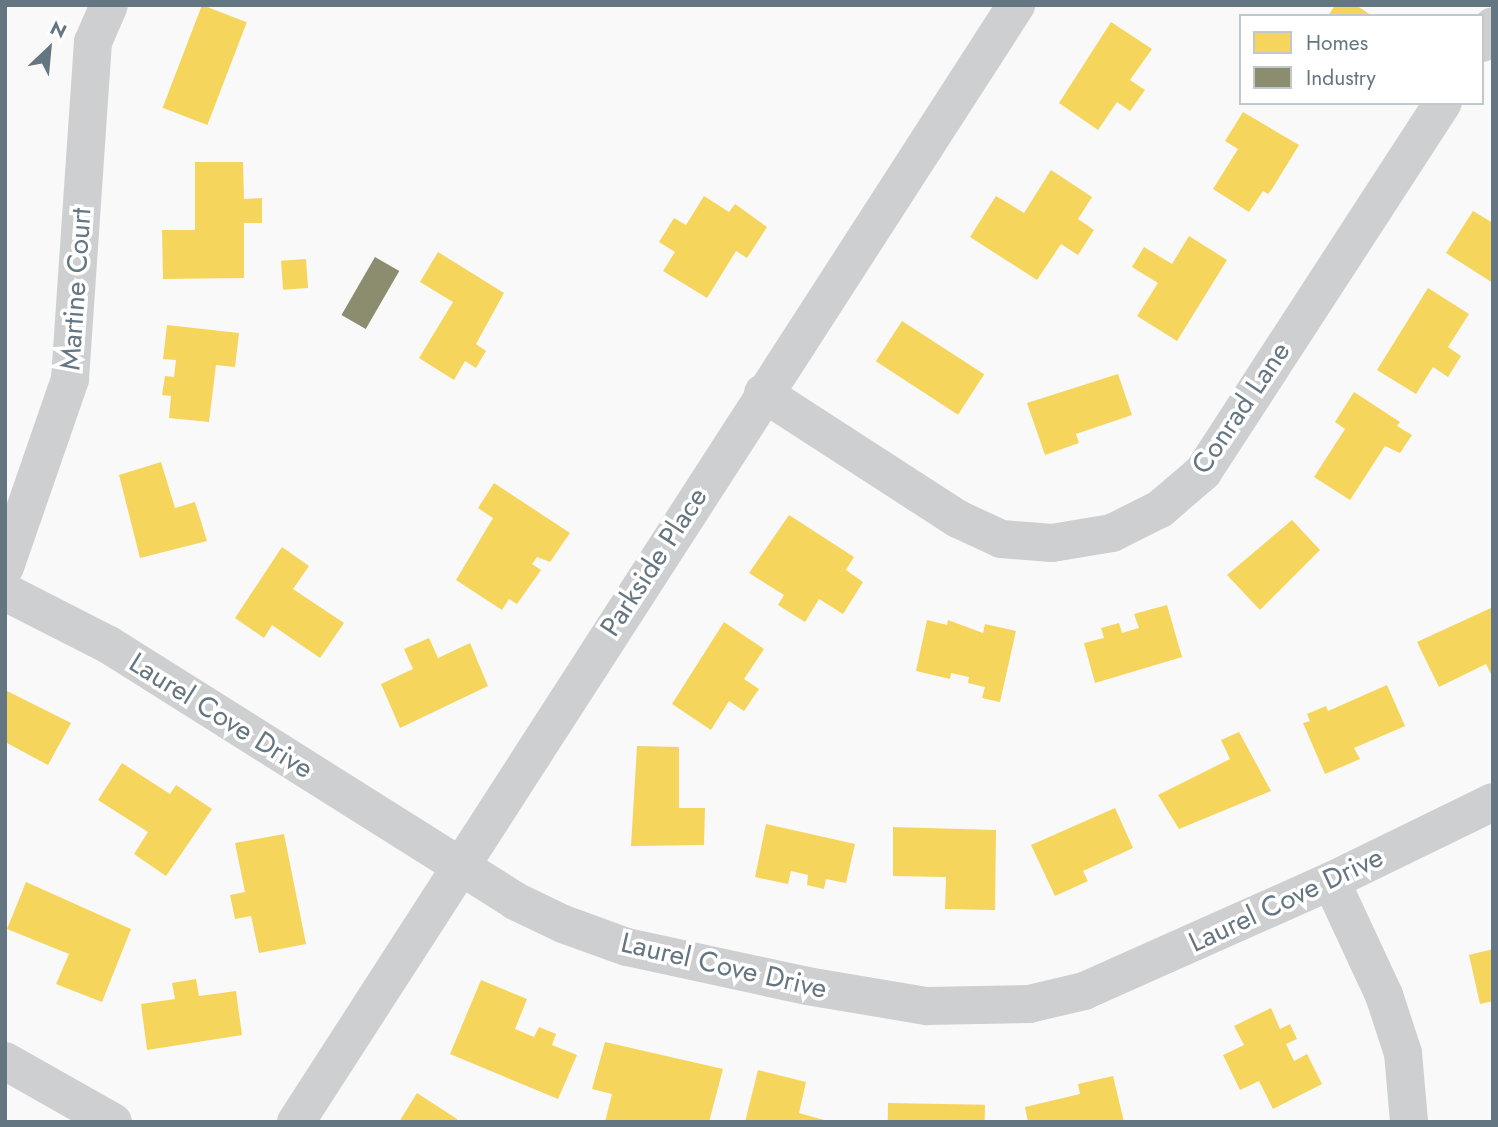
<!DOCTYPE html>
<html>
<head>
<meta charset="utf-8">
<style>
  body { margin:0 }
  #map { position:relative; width:1498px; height:1127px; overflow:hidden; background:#f9f9f9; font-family:Jost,sans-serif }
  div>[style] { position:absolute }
  .homes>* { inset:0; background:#f6d55c; transform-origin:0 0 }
  .industry>* { inset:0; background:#8c8c6e; transform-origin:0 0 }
  .street>* { height:38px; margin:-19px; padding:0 19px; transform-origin:19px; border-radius:19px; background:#cecfd0 }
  span { translate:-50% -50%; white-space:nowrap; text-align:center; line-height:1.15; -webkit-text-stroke:7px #fff; paint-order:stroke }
  .street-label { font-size:28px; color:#657683 }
  .frame { position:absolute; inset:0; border:7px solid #657683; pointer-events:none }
  .legend { position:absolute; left:1239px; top:14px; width:245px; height:91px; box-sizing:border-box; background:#fff; border:2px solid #c1c8cd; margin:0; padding:9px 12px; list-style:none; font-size:21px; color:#657683 }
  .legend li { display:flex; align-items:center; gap:14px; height:35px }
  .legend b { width:35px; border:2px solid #c1c8cd }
  .north { position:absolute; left:14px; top:14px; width:70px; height:70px; -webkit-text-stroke:5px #fff; paint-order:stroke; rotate:26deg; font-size:19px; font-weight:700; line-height:28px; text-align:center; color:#657683 }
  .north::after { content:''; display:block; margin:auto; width:24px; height:32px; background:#657683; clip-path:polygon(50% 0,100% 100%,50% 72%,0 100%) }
</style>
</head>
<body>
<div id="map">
  <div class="homes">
    <div style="left:202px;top:5px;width:48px;height:110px;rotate:21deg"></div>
    <div style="clip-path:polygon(1335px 5px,1356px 5px,1372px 16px,1328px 16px)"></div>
    <div style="clip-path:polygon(1111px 22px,1152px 49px,1130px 80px,1145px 90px,1130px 111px,1117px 102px,1098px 130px,1059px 103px)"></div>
    <div style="clip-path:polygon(1243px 112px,1299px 145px,1272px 189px,1268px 194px,1263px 191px,1249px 212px,1213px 189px,1238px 149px,1225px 141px)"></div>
    <div style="clip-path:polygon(195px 162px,243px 162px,244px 199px,262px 198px,262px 223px,244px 223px,244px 278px,163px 279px,162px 230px,195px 230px)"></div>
    <div style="clip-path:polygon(1051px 170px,1092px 197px,1078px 219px,1094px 230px,1078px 255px,1061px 244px,1037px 280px,970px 237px,996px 196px,1024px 213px)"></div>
    <div style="clip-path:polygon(704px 196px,729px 212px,735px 204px,767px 227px,747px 258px,736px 251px,707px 298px,663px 271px,675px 252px,659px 242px,674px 218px,686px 225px)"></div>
    <div style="clip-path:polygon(1473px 211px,1493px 223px,1493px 283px,1446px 253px)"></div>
    <div style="clip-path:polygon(1189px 236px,1227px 260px,1177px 341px,1137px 316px,1158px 283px,1132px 267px,1144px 247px,1172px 264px)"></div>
    <div style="clip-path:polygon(438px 252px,504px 293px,476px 344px,486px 351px,480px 361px,476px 368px,465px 361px,454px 380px,419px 358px,453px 302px,420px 282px)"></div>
    <div style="left:306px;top:259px;width:29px;height:25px;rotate:86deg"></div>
    <div style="clip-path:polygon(1428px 288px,1469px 314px,1448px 347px,1461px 356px,1448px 377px,1433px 367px,1416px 394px,1377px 370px)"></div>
    <div style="left:902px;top:321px;width:98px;height:48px;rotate:33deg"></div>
    <div style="clip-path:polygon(167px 325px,239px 333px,235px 367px,216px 365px,209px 422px,169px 418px,171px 396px,162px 395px,165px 376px,174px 377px,176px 360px,163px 359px)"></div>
    <div style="clip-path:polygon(1118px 374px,1132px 415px,1076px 434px,1079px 443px,1045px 455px,1027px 403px)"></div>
    <div style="clip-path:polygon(1354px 392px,1400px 422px,1397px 426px,1412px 435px,1400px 453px,1385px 446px,1350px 500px,1314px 477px,1345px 429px,1335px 422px)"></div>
    <div style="clip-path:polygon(161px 462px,175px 508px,195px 502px,207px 541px,140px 558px,119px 475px)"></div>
    <div style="clip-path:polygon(494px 483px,570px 533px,550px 562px,537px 557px,532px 564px,541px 570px,517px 604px,509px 599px,502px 610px,456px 580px,493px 518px,478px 508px)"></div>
    <div style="clip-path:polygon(789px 515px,854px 557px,846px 570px,863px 582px,843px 614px,819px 599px,805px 622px,778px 605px,784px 595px,749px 573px)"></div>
    <div style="clip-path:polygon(1292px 520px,1320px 550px,1260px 610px,1227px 575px)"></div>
    <div style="clip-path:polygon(282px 547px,309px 566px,293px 589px,344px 623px,320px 658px,272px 625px,264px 638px,235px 618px)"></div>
    <div style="clip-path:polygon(1167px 605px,1182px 657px,1095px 683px,1084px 643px,1104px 638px,1101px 628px,1119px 623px,1122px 633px,1139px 628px,1134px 614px)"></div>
    <div style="clip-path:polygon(1493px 607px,1493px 678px,1486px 664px,1439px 687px,1417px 642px)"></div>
    <div style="clip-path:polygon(927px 620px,947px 625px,948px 620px,983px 633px,985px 624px,1016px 631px,1000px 702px,982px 698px,985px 687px,968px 683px,969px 677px,951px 673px,950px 679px,916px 671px)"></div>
    <div style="clip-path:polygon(724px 622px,764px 649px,744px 679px,759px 689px,744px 711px,729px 701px,711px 730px,672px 704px)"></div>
    <div style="clip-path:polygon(429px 638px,438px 658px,470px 643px,488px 686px,400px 728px,381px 684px,413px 669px,404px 649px)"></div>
    <div style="clip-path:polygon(1387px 685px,1405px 726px,1354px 748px,1360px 759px,1325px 774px,1303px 723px,1310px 721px,1307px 714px,1326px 706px,1328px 711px)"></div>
    <div style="clip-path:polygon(5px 690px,71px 723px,48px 765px,5px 742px)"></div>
    <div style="clip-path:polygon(1239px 732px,1271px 791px,1179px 829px,1158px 795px,1230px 759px,1221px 740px)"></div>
    <div style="clip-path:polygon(637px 746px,679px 747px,679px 808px,705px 808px,704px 845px,631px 846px)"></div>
    <div style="clip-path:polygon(122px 763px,170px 794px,176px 785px,212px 809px,166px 876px,134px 854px,148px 832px,98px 800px)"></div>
    <div style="clip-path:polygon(1115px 808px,1133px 848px,1083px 871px,1088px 881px,1055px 896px,1031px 845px)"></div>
    <div style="clip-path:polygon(766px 824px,855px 844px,846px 883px,826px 879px,824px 889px,807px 885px,808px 875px,791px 871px,788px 884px,755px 877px)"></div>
    <div style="clip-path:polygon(893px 827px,996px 830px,995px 910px,945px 909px,946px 877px,893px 876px)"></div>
    <div style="clip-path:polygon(284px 834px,306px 944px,259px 953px,251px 916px,235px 919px,230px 895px,245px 892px,235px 843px)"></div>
    <div style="clip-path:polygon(26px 882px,131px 929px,102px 1002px,56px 984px,69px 954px,7px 929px)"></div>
    <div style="clip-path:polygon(1493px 949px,1493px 1001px,1480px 1004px,1469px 955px)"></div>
    <div style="clip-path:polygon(196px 979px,199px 996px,236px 991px,242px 1035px,147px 1050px,141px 1004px,175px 999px,172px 983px)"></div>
    <div style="clip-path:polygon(481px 980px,527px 999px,515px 1029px,534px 1037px,539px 1027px,556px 1034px,552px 1045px,577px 1055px,558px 1099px,450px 1054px)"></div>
    <div style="clip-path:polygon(1271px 1008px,1280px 1029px,1290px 1024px,1297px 1039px,1286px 1044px,1294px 1061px,1307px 1054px,1322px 1084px,1273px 1109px,1259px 1081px,1240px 1090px,1223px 1055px,1244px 1045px,1234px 1026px)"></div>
    <div style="clip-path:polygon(605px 1042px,723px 1069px,709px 1122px,605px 1122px,612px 1094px,592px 1089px)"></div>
    <div style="clip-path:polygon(758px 1070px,806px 1082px,799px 1113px,831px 1122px,745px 1122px)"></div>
    <div style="clip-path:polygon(1113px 1076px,1124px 1122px,1028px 1122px,1025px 1107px,1080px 1094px,1078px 1084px)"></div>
    <div style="clip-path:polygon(417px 1093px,457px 1119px,456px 1122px,399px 1122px)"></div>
    <div style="left:888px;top:1103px;width:97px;height:19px;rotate:1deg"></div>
  </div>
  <div class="industry">
    <div style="left:375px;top:257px;width:28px;height:67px;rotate:30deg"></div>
  </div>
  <div class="street">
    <div style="left:1482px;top:43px;width:20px;rotate:-57deg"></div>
    <div style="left:763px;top:393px;width:232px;rotate:32.9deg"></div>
    <div style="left:958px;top:519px;width:47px;rotate:24.9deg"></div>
    <div style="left:1001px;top:539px;width:51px;rotate:4.5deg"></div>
    <div style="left:1052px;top:543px;width:61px;rotate:-9.5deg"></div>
    <div style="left:1112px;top:533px;width:54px;rotate:-26.6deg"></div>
    <div style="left:1160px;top:509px;width:57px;rotate:-40.7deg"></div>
    <div style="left:1203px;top:472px;width:440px;rotate:-57deg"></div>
    <div style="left:5px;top:567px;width:199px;rotate:-70.9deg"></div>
    <div style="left:70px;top:379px;width:338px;rotate:-86.1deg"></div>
    <div style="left:93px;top:42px;width:40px;rotate:-66.6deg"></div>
    <div style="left:5px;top:592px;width:117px;rotate:27deg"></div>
    <div style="left:109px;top:645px;width:480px;rotate:32.2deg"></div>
    <div style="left:515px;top:901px;width:53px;rotate:25.6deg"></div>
    <div style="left:563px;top:924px;width:68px;rotate:19.8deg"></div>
    <div style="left:627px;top:947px;width:184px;rotate:12.2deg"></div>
    <div style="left:807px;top:986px;width:122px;rotate:9.5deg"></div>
    <div style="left:927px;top:1006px;width:102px;rotate:-1.1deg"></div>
    <div style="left:1029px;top:1004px;width:57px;rotate:-13.3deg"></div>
    <div style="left:1084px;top:991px;width:270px;rotate:-24deg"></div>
    <div style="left:1331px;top:881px;width:180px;rotate:-26deg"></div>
    <div style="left:1331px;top:881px;width:126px;rotate:65.1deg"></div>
    <div style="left:1384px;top:995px;width:61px;rotate:71.9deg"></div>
    <div style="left:1403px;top:1053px;width:69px;rotate:85deg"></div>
    <div style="left:5px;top:1061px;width:124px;rotate:29.5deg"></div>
    <div style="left:296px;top:1122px;width:1329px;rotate:-57.19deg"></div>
  </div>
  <div class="street-label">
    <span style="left:76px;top:289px;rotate:-86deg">Martine Court</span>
    <span style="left:1241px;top:408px;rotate:-56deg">Conrad Lane</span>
    <span style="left:654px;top:562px;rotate:-57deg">Parkside Place</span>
    <span style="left:221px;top:716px;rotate:32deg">Laurel Cove Drive</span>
    <span style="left:1286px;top:900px;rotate:-25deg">Laurel Cove Drive</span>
    <span style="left:724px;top:966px;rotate:13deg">Laurel Cove Drive</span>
  </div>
  <div class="frame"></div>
  <ul class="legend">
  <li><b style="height:19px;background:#f6d55c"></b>Homes</li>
  <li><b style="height:19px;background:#8c8c6e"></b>Industry</li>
  </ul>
  <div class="north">N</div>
</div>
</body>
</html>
